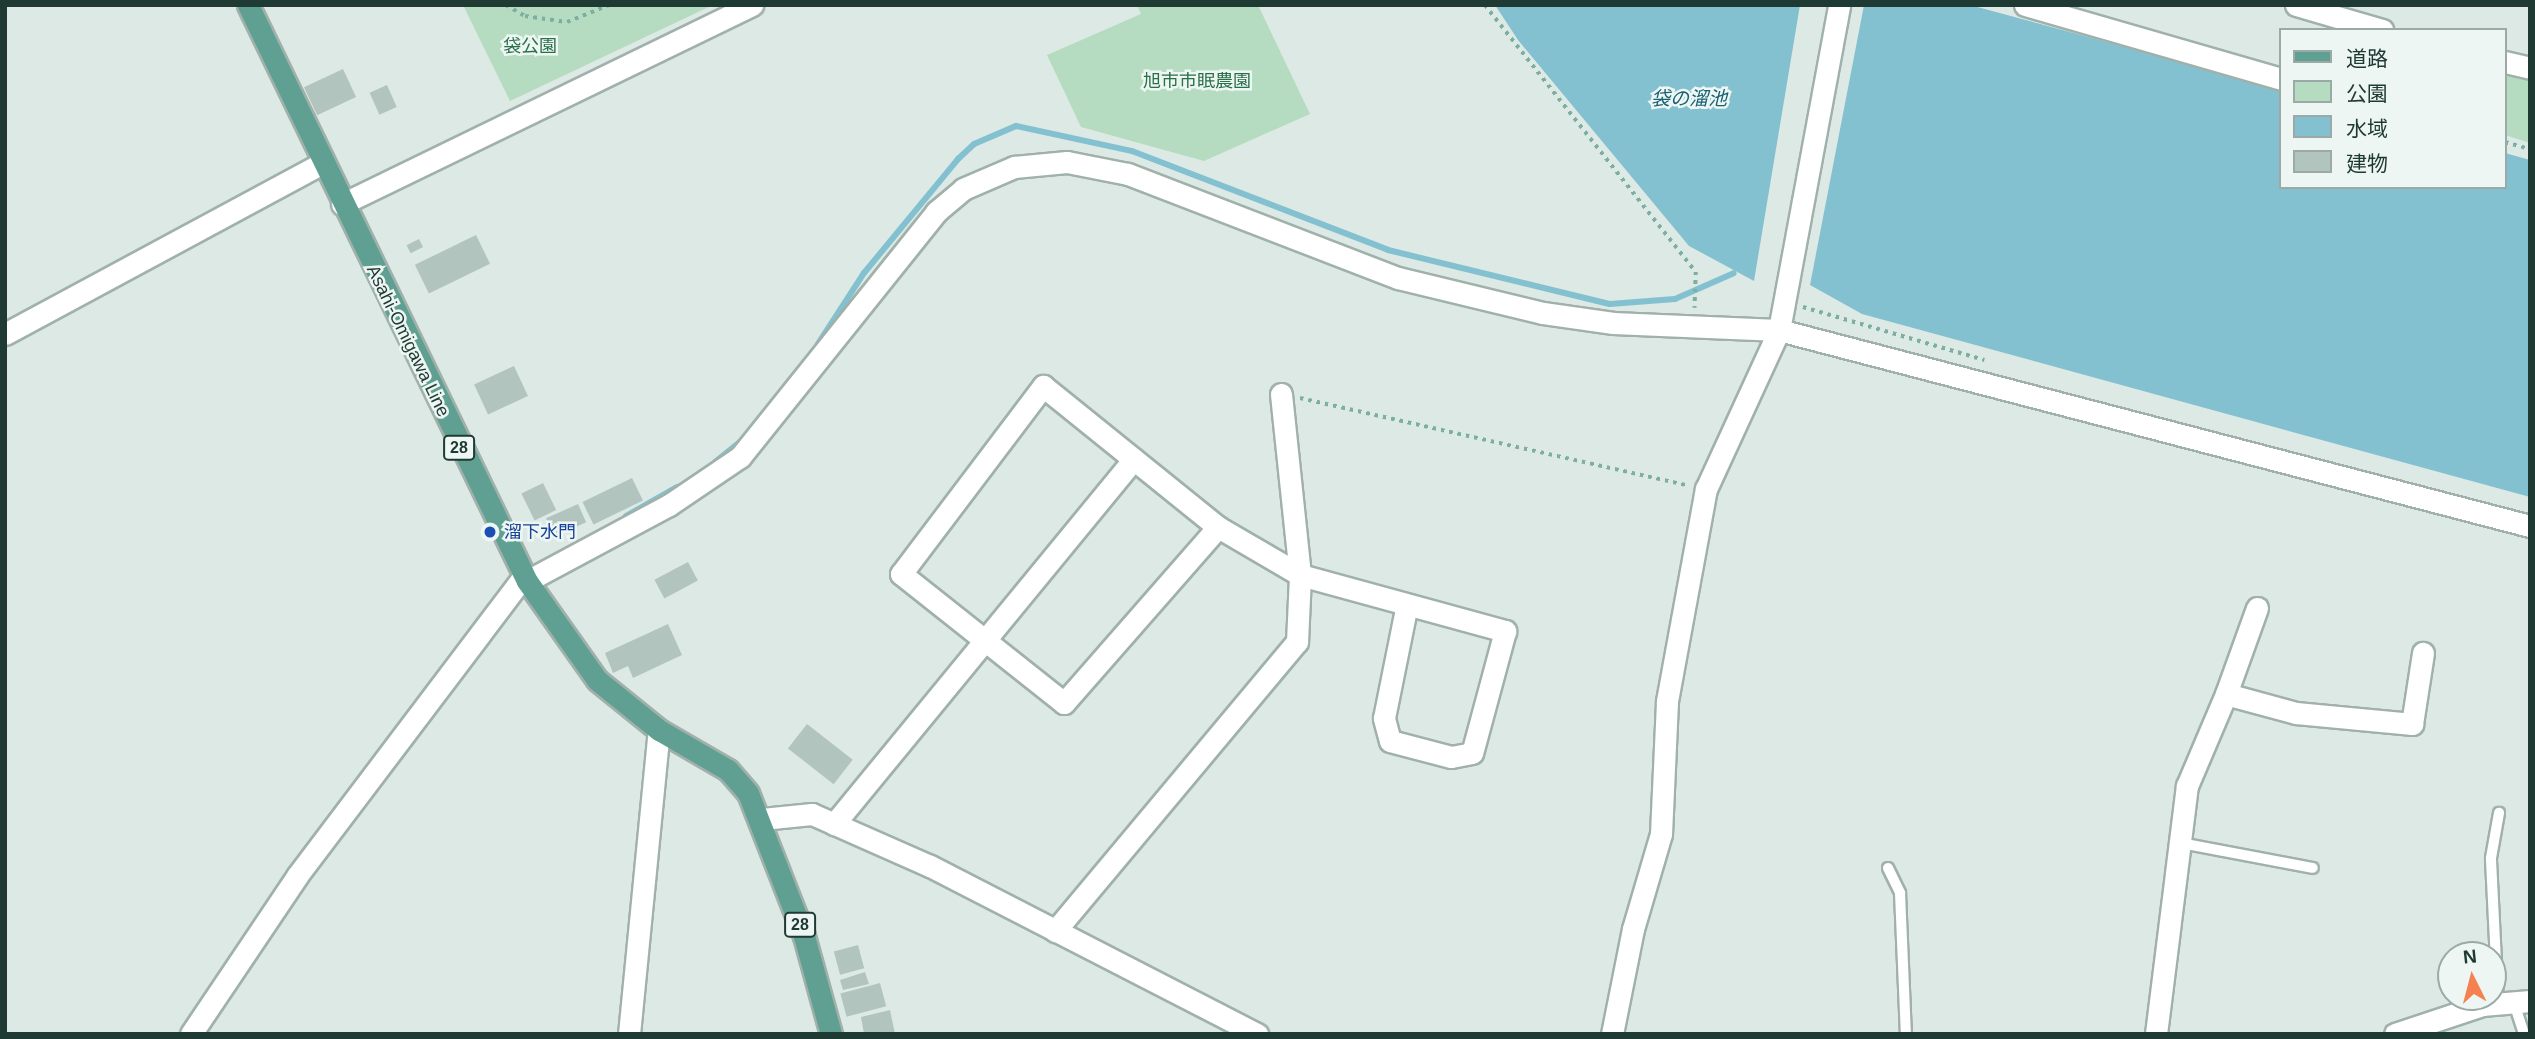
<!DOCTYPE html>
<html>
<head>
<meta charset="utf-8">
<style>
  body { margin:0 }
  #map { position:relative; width:2535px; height:1039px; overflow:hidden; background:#dde9e4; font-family:Helvetica,"Noto Sans JP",sans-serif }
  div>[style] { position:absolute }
  .green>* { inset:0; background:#b5dcc1 }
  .water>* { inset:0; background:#83c1d1 }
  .stream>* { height:6px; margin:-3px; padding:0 3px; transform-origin:3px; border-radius:3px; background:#83c1d1 }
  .building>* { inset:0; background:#b2c4be; transform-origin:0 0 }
  .path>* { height:3.5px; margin-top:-1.75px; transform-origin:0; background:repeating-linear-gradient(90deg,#7caea1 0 3.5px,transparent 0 8.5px) }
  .roads { filter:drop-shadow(2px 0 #a0b1ab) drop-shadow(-2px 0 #a0b1ab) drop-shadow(0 2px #a0b1ab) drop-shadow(0 -2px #a0b1ab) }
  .service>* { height:10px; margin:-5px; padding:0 5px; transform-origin:5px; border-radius:5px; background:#fff }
  .minor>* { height:21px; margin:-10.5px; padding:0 10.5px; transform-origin:10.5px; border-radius:10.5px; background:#fff }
  .tertiary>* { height:21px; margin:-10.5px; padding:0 10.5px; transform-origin:10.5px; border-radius:10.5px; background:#fff }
  .primary>* { height:21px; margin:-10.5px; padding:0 10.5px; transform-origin:10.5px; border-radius:10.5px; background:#60a093 }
  .dots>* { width:19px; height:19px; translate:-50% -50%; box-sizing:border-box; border:4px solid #edf6f2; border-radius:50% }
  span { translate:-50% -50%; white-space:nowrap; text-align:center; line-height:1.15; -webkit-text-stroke:5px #edf6f2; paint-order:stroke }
  .shield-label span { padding:2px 5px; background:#edf6f2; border:2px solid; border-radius:5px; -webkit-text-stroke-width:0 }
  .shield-label { font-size:16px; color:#1f3933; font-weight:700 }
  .park-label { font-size:18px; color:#287048 }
  .street-label { font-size:18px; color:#1f3933 }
  .transit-label { font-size:18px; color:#164399 }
  .left { translate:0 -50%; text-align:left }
  .water-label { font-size:19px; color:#186175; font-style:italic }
  .frame { position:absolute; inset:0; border:7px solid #1f3933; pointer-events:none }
  .legend { position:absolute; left:2279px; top:28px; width:228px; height:161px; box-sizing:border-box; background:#edf6f2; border:2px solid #9baaa6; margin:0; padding:9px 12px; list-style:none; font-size:21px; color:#1f3933 }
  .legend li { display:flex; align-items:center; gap:14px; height:35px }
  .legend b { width:35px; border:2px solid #9baaa6 }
  .north { position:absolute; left:2437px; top:941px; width:70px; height:70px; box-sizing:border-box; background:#edf6f2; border:2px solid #9baaa6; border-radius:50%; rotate:354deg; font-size:19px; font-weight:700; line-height:28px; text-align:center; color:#1f3933 }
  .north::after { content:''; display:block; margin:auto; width:24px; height:32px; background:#f58050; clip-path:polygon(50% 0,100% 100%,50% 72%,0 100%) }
</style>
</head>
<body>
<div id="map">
  <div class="green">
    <div style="clip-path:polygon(463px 5px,713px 5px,510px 101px)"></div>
    <div style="clip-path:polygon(1137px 5px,1258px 5px,1310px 114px,1204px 161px,1081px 127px,1047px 55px,1141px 14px)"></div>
    <div style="clip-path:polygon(2505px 70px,2530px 76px,2530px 143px,2505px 135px)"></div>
  </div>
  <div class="water">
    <div style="clip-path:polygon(1495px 5px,1800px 5px,1754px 281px,1689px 246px,1518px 40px)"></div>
    <div style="clip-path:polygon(1864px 5px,1970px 5px,2281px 89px,2281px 187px,2505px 187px,2505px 153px,2530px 160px,2530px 497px,1862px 314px,1810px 285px)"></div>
  </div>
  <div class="stream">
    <div style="left:818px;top:344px;width:85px;rotate:-57.1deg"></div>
    <div style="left:864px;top:273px;width:148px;rotate:-50.5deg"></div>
    <div style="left:958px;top:159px;width:22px;rotate:-43deg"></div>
    <div style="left:974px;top:144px;width:46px;rotate:-23.2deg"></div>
    <div style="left:1016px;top:126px;width:119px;rotate:12.2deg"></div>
    <div style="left:1132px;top:151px;width:274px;rotate:21.1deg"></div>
    <div style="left:1388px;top:250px;width:228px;rotate:13.7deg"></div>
    <div style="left:1610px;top:304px;width:65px;rotate:-4.4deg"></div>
    <div style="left:1675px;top:299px;width:64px;rotate:-23.8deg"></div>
    <div style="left:715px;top:462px;width:35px;rotate:-39deg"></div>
    <div style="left:626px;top:516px;width:59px;rotate:-29.6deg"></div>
  </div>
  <div class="building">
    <div style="left:343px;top:69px;width:31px;height:43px;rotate:65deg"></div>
    <div style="left:387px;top:85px;width:24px;height:19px;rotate:66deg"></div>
    <div style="left:476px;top:235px;width:32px;height:68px;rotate:64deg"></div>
    <div style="left:419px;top:239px;width:9px;height:14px;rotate:63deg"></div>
    <div style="left:514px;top:366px;width:33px;height:44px;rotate:65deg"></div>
    <div style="left:632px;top:478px;width:25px;height:55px;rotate:64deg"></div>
    <div style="left:543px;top:483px;width:30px;height:24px;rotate:64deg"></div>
    <div style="left:578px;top:504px;width:20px;height:35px;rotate:66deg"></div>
    <div style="left:688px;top:562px;width:21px;height:38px;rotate:62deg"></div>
    <div style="clip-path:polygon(668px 624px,682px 655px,633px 678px,628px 666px,613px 673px,605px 653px)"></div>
    <div style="left:807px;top:724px;width:58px;height:31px;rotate:38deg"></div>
    <div style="left:858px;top:945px;width:24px;height:25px;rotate:75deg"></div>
    <div style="clip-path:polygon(865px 972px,869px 984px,843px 990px,840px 980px)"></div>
    <div style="left:880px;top:983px;width:24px;height:41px;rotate:75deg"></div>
    <div style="clip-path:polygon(890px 1010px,895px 1034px,864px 1034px,861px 1017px)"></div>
  </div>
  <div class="path">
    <div style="left:506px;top:5px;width:22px;rotate:30deg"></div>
    <div style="left:525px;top:16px;width:42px;rotate:8.1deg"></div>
    <div style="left:567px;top:22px;width:45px;rotate:-22deg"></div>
    <div style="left:1485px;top:5px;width:340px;rotate:51.7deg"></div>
    <div style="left:1696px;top:272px;width:36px;rotate:92deg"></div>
    <div style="left:2505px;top:142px;width:26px;rotate:16deg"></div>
    <div style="left:1803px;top:307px;width:189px;rotate:16.3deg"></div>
    <div style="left:1300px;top:398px;width:395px;rotate:12.7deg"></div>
  </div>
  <div class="roads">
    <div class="service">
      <div style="left:2181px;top:843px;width:134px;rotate:10.7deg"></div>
      <div style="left:1888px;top:868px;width:28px;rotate:64deg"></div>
      <div style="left:1900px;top:893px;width:141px;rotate:87.6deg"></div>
      <div style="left:2513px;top:1000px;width:36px;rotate:72deg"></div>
      <div style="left:2498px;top:1003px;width:145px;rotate:-92.8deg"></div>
      <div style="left:2491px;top:858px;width:46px;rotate:-79.9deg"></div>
    </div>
    <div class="minor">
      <div style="left:2025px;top:5px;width:266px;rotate:16.1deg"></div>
      <div style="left:2296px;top:5px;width:90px;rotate:16.2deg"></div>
      <div style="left:2505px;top:62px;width:26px;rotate:13deg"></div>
      <div style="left:342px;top:204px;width:456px;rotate:-25.9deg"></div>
      <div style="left:5px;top:334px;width:360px;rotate:-28.3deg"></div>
      <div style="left:1218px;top:527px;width:234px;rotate:131.2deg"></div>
      <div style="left:1064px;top:703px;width:208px;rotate:-141.6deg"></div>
      <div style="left:901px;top:574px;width:236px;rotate:-52.9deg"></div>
      <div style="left:1043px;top:386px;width:225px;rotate:38.9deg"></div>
      <div style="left:1218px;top:527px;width:95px;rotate:30.3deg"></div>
      <div style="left:1300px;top:575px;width:213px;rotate:15.3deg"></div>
      <div style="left:1505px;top:631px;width:126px;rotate:105.1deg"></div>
      <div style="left:1472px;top:753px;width:21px;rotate:169deg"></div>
      <div style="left:1451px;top:757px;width:63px;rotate:-165.3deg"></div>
      <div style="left:1390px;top:741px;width:24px;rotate:-105deg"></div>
      <div style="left:1384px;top:718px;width:111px;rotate:-78.6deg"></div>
      <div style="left:527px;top:581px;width:161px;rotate:-28.2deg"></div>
      <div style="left:669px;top:505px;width:86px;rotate:-34.1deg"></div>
      <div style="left:740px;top:457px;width:314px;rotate:-51.3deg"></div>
      <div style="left:936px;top:212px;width:35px;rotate:-40deg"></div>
      <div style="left:963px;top:189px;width:56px;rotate:-23.3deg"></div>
      <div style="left:1014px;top:167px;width:53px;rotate:-5.4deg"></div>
      <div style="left:1067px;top:162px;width:62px;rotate:11.1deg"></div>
      <div style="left:1128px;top:174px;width:289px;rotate:21.1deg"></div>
      <div style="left:1398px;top:278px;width:149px;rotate:13.6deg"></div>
      <div style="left:1543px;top:313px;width:71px;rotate:8.1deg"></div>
      <div style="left:1613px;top:323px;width:166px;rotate:2.4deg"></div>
      <div style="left:1779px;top:330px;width:776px;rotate:14.63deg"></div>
      <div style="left:2257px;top:608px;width:91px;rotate:109.8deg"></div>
      <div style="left:2226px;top:694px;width:73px;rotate:15.2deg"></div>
      <div style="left:2296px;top:713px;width:117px;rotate:5.4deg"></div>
      <div style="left:2412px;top:724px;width:72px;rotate:-81.2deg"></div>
      <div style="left:834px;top:824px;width:472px;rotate:-50.6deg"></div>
      <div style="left:1055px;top:931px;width:377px;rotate:-50.1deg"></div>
      <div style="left:1297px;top:642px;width:67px;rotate:-87.4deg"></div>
      <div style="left:1300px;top:575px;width:182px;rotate:-96deg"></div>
      <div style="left:191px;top:1034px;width:190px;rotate:-56.1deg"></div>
      <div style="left:297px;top:876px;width:378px;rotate:-52.9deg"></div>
      <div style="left:629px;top:1034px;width:305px;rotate:-84.4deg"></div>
      <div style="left:1612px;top:1034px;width:107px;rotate:-78.7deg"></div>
      <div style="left:1633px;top:929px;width:99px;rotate:-73.6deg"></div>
      <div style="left:1661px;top:834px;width:133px;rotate:-87.4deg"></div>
      <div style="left:1667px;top:701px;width:216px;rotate:-79.6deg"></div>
      <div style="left:1706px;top:489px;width:175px;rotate:-65.3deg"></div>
      <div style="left:1779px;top:330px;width:330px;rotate:-79.5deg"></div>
      <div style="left:2156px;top:1034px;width:250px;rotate:-82.9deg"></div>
      <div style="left:2187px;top:786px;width:100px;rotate:-67deg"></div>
      <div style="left:2395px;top:1034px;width:92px;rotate:-18.4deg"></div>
      <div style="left:2482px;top:1005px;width:48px;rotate:-4.8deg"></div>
    </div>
    <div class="tertiary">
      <div style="left:762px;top:819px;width:50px;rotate:-5.7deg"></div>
      <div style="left:812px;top:814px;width:129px;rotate:23.8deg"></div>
      <div style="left:930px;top:866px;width:368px;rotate:27.2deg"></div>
    </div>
    <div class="primary">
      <div style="left:248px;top:5px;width:640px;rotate:64.16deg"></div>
      <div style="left:527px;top:581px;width:121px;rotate:54.7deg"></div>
      <div style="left:597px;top:680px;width:80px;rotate:38.9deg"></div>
      <div style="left:659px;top:730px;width:80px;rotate:30.1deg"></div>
      <div style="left:728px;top:770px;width:30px;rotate:49deg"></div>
      <div style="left:748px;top:793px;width:154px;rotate:68.6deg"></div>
      <div style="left:804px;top:936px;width:102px;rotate:74.6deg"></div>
    </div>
  </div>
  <div class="dots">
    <div style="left:490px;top:532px;background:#1a4fb4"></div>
  </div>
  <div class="shield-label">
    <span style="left:459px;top:448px">28</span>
    <span style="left:800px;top:925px">28</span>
  </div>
  <div class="park-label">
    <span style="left:530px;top:46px">袋公園</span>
    <span style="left:1197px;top:81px">旭市市眠農園</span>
  </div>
  <div class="street-label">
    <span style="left:408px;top:341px;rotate:64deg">Asahi-Omigawa Line</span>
  </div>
  <div class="transit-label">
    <span class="left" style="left:504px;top:532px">溜下水門</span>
  </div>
  <div class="water-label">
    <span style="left:1689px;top:99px">袋の溜池</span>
  </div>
  <div class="frame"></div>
  <ul class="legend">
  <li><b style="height:9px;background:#60a093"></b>道路</li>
  <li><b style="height:19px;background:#b5dcc1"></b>公園</li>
  <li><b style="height:19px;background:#83c1d1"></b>水域</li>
  <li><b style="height:19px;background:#b2c4be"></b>建物</li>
  </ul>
  <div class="north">N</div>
</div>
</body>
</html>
